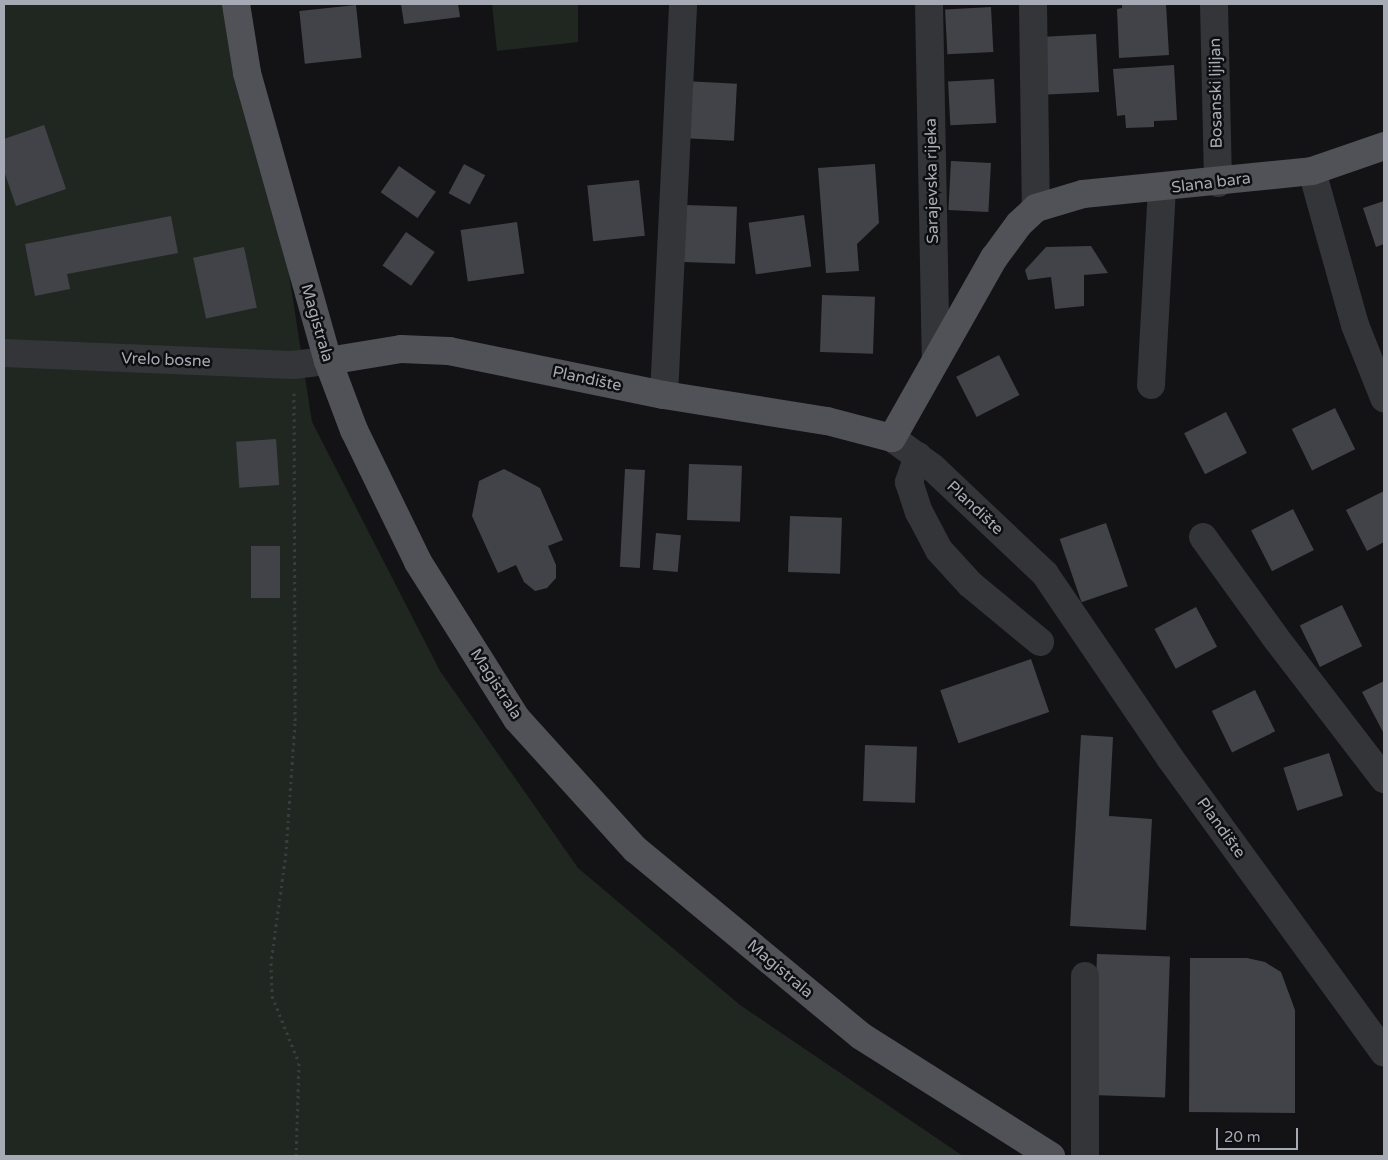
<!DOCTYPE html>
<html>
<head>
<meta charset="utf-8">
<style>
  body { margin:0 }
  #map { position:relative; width:1388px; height:1160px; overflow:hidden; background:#131315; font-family:"Varela Round",sans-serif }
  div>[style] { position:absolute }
  .green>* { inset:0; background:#202721 }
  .building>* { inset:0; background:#424348; transform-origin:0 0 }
  .path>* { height:3px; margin-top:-1.5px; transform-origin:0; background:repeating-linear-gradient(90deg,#3b3c40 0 2.5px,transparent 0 6.5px) }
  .minor>* { height:28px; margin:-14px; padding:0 14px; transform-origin:14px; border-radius:14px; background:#343539 }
  .major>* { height:28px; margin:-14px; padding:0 14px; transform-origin:14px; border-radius:14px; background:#515258 }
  span { translate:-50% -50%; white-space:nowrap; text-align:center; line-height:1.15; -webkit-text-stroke:5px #0e0e10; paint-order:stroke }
  .street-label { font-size:16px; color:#a6aab4 }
  .frame { position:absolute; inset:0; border:5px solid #a6aab4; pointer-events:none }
  .scale { position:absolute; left:1216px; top:1128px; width:82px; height:22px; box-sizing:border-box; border:2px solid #a6aab4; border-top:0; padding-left:6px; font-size:15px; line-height:18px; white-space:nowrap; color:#a6aab4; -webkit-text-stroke:4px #0e0e10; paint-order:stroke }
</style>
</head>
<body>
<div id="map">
  <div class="green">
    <div style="clip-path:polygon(4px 4px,247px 4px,312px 422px,440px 671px,578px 868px,740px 1005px,963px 1156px,4px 1156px)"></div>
    <div style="clip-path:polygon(492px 4px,578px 4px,578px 42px,497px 51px)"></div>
  </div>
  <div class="building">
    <div style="clip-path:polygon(401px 4px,458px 4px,460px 17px,404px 24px)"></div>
    <div style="clip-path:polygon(1122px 4px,1166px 4px,1169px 55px,1119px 58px,1117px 9px,1122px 8px)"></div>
    <div style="left:356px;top:5px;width:53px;height:57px;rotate:84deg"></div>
    <div style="left:991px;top:7px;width:45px;height:46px;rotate:87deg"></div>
    <div style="left:1096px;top:34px;width:58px;height:56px;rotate:87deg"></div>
    <div style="clip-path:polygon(1174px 65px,1177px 120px,1154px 121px,1154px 127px,1126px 128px,1125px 115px,1117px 116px,1113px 69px)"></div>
    <div style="left:994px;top:79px;width:44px;height:46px;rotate:87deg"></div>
    <div style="left:684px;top:81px;width:53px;height:57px;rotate:3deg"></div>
    <div style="clip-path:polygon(44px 125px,66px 189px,16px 206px,4px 171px,4px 139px)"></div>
    <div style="left:951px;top:161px;width:40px;height:49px;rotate:3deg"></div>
    <div style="left:464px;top:164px;width:24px;height:33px;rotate:28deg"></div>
    <div style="clip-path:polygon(875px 164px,879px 223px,857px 244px,859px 271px,826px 273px,818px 168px)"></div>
    <div style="left:399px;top:166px;width:45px;height:32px;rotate:35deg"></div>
    <div style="left:639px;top:180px;width:56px;height:52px;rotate:84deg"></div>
    <div style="clip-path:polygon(1384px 201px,1384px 244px,1376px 247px,1363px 208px)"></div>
    <div style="left:685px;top:205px;width:52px;height:57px;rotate:2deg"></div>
    <div style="left:804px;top:215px;width:52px;height:56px;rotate:82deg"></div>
    <div style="clip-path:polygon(171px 216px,178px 253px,67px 274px,70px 289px,35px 296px,25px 244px)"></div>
    <div style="left:517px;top:222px;width:52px;height:57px;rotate:82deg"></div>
    <div style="left:406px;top:232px;width:35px;height:41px;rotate:35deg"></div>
    <div style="clip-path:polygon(1091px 246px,1108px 273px,1084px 275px,1084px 306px,1055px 309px,1051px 277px,1028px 280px,1025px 270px,1046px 247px)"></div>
    <div style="left:244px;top:247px;width:62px;height:52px;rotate:78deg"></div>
    <div style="left:822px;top:295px;width:53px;height:57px;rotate:2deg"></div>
    <div style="left:999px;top:355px;width:45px;height:48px;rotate:63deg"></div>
    <div style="left:1335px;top:408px;width:46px;height:48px;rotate:64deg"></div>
    <div style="left:1226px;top:412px;width:46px;height:47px;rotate:63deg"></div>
    <div style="left:276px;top:439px;width:46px;height:40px;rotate:86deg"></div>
    <div style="left:689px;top:464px;width:53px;height:56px;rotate:2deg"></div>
    <div style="clip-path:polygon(504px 469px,540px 488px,563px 540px,548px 546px,556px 565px,556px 578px,547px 588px,535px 591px,524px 582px,516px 565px,498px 573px,472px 516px,479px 481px)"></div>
    <div style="left:625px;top:469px;width:20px;height:98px;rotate:3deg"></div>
    <div style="clip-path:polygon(1384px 491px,1384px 542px,1367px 551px,1346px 510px)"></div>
    <div style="left:1293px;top:509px;width:46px;height:47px;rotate:63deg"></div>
    <div style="left:790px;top:516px;width:52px;height:56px;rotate:2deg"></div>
    <div style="left:1106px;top:523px;width:67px;height:49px;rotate:71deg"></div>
    <div style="left:656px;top:533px;width:25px;height:37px;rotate:5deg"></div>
    <div style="left:251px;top:546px;width:29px;height:52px"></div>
    <div style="left:1342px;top:605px;width:46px;height:47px;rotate:64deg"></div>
    <div style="left:1196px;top:607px;width:45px;height:47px;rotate:62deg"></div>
    <div style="left:1031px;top:659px;width:56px;height:96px;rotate:71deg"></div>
    <div style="clip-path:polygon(1384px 681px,1384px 731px,1383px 732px,1362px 692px)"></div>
    <div style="left:1255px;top:690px;width:46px;height:48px;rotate:64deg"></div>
    <div style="clip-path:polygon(1081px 735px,1113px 737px,1109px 816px,1152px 819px,1146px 930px,1070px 926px)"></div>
    <div style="left:865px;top:745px;width:52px;height:56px;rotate:2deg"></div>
    <div style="left:1329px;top:753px;width:45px;height:48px;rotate:72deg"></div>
    <div style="left:1097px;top:954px;width:73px;height:141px;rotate:2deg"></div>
    <div style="clip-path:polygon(1190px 958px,1247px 958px,1265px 962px,1281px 972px,1295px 1010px,1295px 1113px,1189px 1112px)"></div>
  </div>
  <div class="path">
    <div style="left:294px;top:393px;width:330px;rotate:89.8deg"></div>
    <div style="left:295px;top:723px;width:130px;rotate:94deg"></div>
    <div style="left:286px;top:853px;width:111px;rotate:97.8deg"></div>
    <div style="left:271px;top:963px;width:33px;rotate:88deg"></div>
    <div style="left:272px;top:996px;width:72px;rotate:68.1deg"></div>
    <div style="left:299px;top:1063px;width:93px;rotate:91.8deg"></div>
  </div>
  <div class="minor">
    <div style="left:929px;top:4px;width:355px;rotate:88.9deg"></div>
    <div style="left:1033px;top:4px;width:204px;rotate:89.2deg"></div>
    <div style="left:1214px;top:4px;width:179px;rotate:88.7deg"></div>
    <div style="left:1312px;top:171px;width:160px;rotate:74.4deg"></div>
    <div style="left:1355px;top:325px;width:79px;rotate:68.3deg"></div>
    <div style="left:4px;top:353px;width:289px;rotate:2.4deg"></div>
    <div style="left:293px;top:365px;width:35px;rotate:-7deg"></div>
    <div style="left:1151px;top:385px;width:196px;rotate:-86.8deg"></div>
    <div style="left:664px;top:395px;width:391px;rotate:-87.2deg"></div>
    <div style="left:892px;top:438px;width:49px;rotate:35.9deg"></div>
    <div style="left:932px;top:467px;width:156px;rotate:43.4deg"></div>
    <div style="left:1045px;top:574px;width:222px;rotate:55.8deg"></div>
    <div style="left:1170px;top:758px;width:364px;rotate:54deg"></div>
    <div style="left:918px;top:456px;width:28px;rotate:109deg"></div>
    <div style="left:909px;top:482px;width:32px;rotate:72deg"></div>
    <div style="left:919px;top:512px;width:43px;rotate:62.2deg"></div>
    <div style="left:939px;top:550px;width:46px;rotate:47.6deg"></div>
    <div style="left:970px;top:584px;width:91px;rotate:39.6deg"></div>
    <div style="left:1203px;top:537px;width:123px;rotate:54.2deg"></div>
    <div style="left:1275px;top:637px;width:179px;rotate:52.5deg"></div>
    <div style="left:1085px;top:1156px;width:180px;rotate:-90deg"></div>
  </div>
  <div class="major">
    <div style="left:236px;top:4px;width:70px;rotate:80.9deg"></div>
    <div style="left:247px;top:73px;width:299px;rotate:74.3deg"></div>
    <div style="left:328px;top:361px;width:74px;rotate:69.4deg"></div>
    <div style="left:354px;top:430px;width:147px;rotate:64.1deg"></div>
    <div style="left:418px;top:562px;width:186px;rotate:57.8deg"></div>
    <div style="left:517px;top:719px;width:176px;rotate:47.8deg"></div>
    <div style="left:635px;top:849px;width:293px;rotate:39.6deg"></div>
    <div style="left:861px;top:1036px;width:225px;rotate:32.3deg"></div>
    <div style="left:328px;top:361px;width:74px;rotate:-9.3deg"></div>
    <div style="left:401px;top:349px;width:48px;rotate:2.4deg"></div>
    <div style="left:449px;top:351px;width:219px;rotate:11.6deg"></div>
    <div style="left:664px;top:395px;width:165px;rotate:9.1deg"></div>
    <div style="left:827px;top:421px;width:67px;rotate:14.7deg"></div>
    <div style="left:892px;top:438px;width:207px;rotate:-60.5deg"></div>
    <div style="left:994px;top:258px;width:42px;rotate:-53.7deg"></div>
    <div style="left:1019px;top:224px;width:23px;rotate:-43deg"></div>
    <div style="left:1036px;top:208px;width:49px;rotate:-16.6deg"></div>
    <div style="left:1083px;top:194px;width:230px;rotate:-5.7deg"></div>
    <div style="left:1312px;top:171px;width:76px;rotate:-19.1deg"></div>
  </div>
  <div class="street-label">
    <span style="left:1216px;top:93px;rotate:-91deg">Bosanski ljiljan</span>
    <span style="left:932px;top:181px;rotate:-91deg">Sarajevska rijeka</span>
    <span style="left:1211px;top:183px;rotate:-7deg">Slana bara</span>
    <span style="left:317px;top:323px;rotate:74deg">Magistrala</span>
    <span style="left:166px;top:360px;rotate:2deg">Vrelo bosne</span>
    <span style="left:587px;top:379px;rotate:12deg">Plandište</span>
    <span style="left:975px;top:508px;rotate:43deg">Plandište</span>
    <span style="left:496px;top:684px;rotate:57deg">Magistrala</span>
    <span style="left:1221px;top:828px;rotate:54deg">Plandište</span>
    <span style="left:780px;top:969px;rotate:40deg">Magistrala</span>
  </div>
  <div class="frame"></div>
  <div class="scale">20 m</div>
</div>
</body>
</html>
